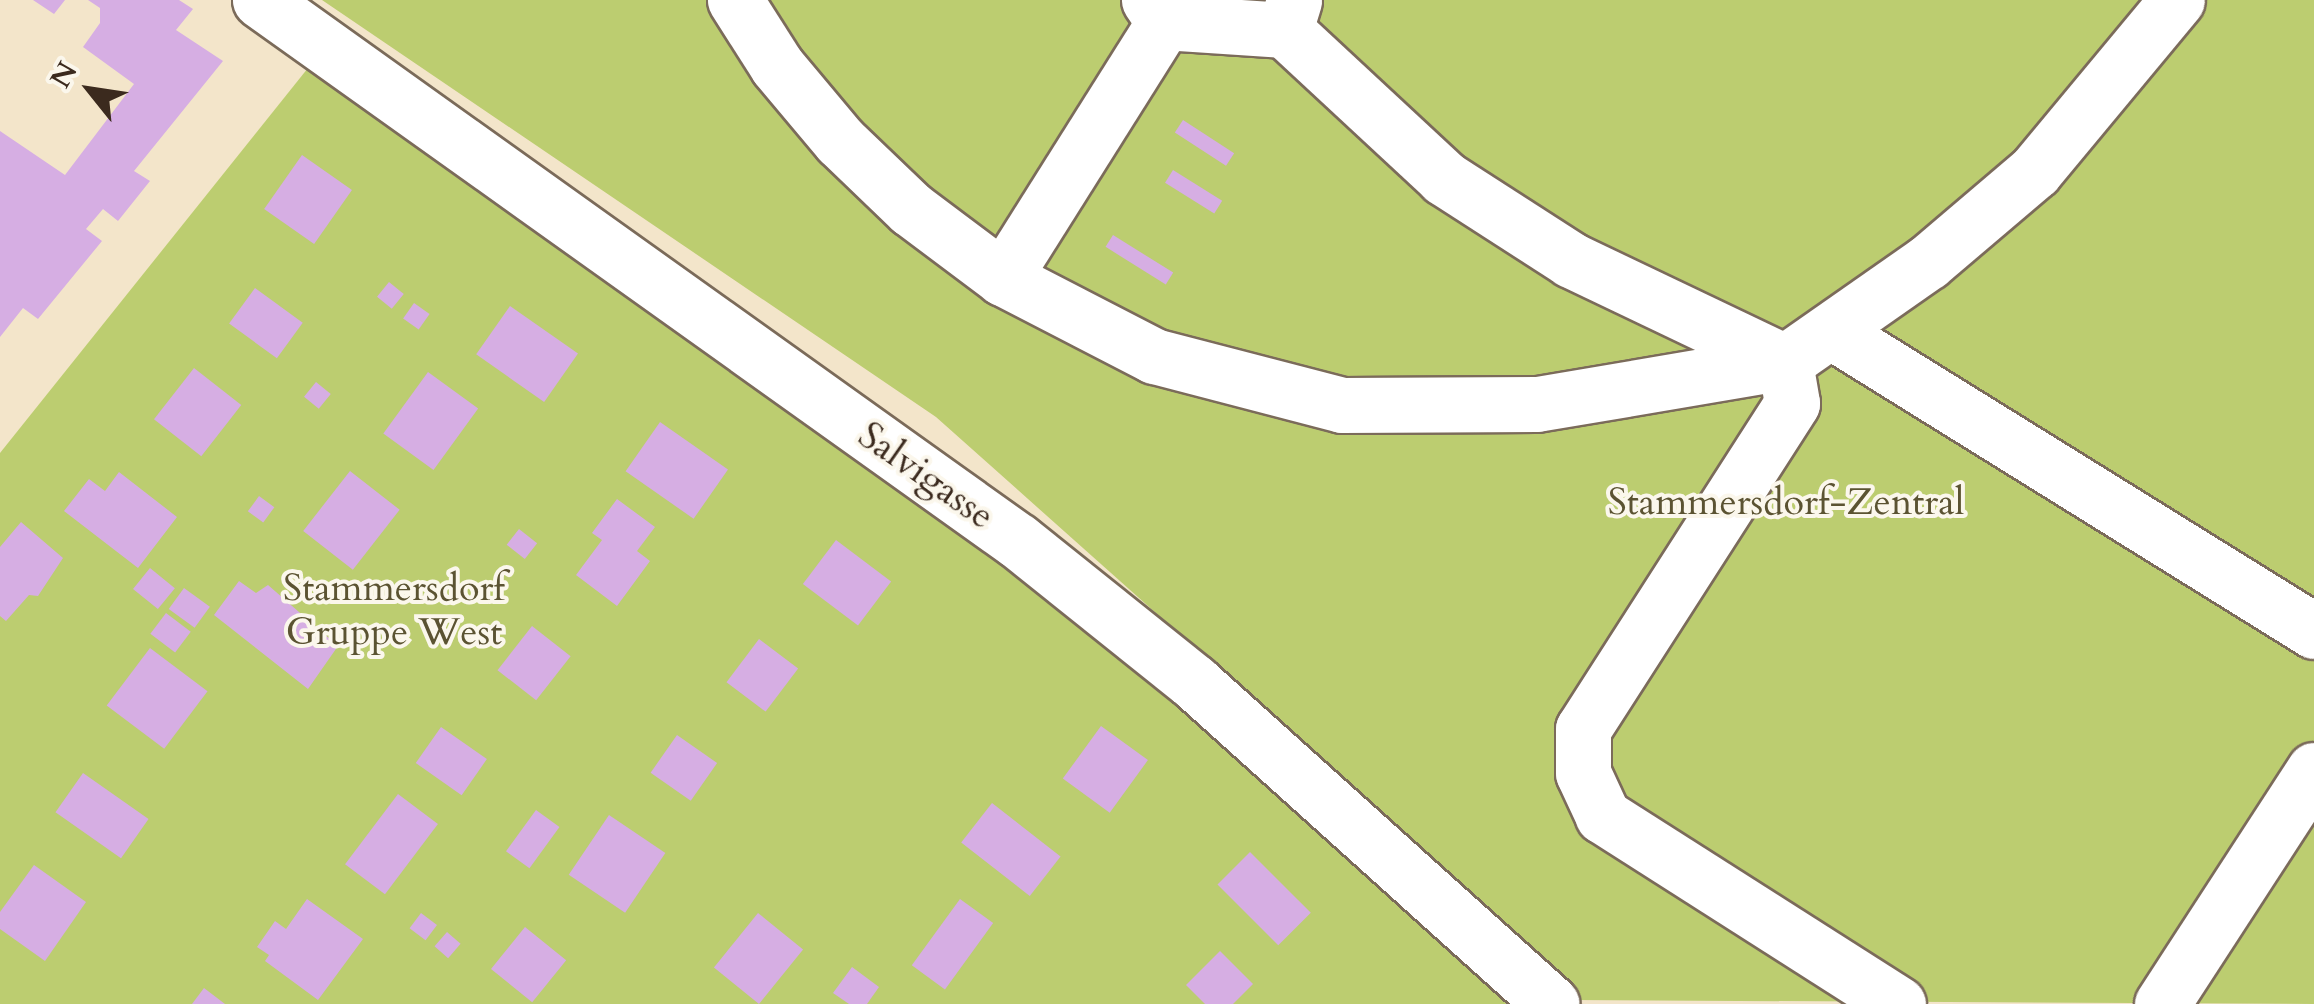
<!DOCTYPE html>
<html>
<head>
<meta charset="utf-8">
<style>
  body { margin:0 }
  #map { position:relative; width:2314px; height:1004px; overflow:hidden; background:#f3e5ca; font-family:Cardo,serif }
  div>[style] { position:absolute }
  .green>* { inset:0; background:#bccd70 }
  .building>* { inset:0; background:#d6aee3; transform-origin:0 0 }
  .roads { filter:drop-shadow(2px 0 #7b6b5a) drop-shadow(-2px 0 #7b6b5a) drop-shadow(0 2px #7b6b5a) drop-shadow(0 -2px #7b6b5a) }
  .minor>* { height:55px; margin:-27.5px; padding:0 27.5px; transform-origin:27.5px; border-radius:27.5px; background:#fff }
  span { translate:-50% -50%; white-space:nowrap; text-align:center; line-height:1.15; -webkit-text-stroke:8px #fbf7ec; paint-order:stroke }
  .street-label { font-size:38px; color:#3b2a1e }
  .park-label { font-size:38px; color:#5b5332 }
  .north { position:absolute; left:40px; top:40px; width:100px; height:100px; -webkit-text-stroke:8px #fbf7ec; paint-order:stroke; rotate:300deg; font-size:28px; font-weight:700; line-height:40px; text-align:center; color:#3b2a1e }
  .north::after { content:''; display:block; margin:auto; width:35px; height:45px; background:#3b2a1e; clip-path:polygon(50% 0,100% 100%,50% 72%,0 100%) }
</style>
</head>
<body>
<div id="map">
  <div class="green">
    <div style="clip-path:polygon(322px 0,2314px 0,2314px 1004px,1570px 1000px,1249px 696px,936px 417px)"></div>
    <div style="clip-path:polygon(308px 68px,1003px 559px,1271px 783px,1510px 1004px,0 1004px,0 453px)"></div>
  </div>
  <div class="building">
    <div style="clip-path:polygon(33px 0,65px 0,54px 14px)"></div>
    <div style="clip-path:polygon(88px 0,179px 0,193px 9px,176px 30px,223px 61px,134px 171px,150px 181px,118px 221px,103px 209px,86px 229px,102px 241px,38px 319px,23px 308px,0 337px,0 131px,65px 175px,134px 84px,83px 47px,100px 23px,100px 8px)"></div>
    <div style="left:1183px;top:120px;width:61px;height:15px;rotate:33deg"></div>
    <div style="left:302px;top:155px;width:61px;height:66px;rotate:35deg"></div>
    <div style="left:1173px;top:170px;width:58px;height:15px;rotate:32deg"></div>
    <div style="left:1113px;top:235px;width:71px;height:14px;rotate:32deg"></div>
    <div style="left:389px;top:282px;width:19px;height:19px;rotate:39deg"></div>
    <div style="left:255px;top:288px;width:59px;height:44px;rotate:36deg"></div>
    <div style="left:414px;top:303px;width:19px;height:19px;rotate:35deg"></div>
    <div style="left:510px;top:306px;width:83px;height:59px;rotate:35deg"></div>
    <div style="left:194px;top:368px;width:60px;height:65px;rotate:38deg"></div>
    <div style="left:428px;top:372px;width:62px;height:76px;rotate:36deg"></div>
    <div style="left:316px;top:382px;width:19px;height:19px;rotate:39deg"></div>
    <div style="left:660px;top:422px;width:83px;height:60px;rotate:35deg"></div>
    <div style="left:350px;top:471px;width:63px;height:76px;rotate:38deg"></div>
    <div style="clip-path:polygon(119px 472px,177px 517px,138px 568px,64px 511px,89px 479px,105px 491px)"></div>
    <div style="left:259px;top:496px;width:19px;height:19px;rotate:36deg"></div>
    <div style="clip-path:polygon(617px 499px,655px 527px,637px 551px,650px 561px,617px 606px,576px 575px,602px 540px,592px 533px)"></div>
    <div style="clip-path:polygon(21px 522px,63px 558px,38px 596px,29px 595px,6px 621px,0 616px,0 547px)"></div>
    <div style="left:519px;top:529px;width:23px;height:20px;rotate:38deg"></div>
    <div style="left:836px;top:540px;width:69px;height:55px;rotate:37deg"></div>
    <div style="left:150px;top:568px;width:32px;height:27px;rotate:39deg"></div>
    <div style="clip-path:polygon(239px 581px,256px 593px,268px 585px,338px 646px,308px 689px,214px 615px)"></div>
    <div style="left:184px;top:588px;width:32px;height:26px;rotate:36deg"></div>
    <div style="left:166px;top:613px;width:31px;height:26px;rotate:37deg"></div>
    <div style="left:532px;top:626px;width:49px;height:56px;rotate:38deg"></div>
    <div style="left:759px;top:639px;width:49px;height:54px;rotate:37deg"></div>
    <div style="left:150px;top:648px;width:72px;height:72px;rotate:37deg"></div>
    <div style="left:1101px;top:726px;width:58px;height:65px;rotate:36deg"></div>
    <div style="left:441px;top:727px;width:56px;height:44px;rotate:35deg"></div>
    <div style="left:677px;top:735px;width:49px;height:46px;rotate:35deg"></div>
    <div style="left:83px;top:773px;width:80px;height:48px;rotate:35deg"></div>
    <div style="left:398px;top:794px;width:50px;height:88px;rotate:37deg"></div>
    <div style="left:992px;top:803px;width:87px;height:50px;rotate:38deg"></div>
    <div style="left:536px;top:810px;width:29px;height:51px;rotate:36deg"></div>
    <div style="left:609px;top:815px;width:68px;height:72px;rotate:34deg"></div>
    <div style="left:1250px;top:852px;width:86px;height:46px;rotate:45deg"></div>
    <div style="clip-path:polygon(34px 865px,86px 902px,45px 961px,0 929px,0 912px)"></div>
    <div style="clip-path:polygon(307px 899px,363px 939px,318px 1000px,265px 961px,269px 955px,257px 947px,275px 921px,286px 929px)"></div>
    <div style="left:960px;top:899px;width:41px;height:82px;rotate:36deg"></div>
    <div style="left:421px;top:913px;width:20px;height:19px;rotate:37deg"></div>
    <div style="left:758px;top:913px;width:58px;height:70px;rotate:39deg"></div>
    <div style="left:525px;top:927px;width:53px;height:54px;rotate:39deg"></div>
    <div style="left:447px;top:932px;width:18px;height:19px;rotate:41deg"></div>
    <div style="clip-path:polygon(1220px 951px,1253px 984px,1233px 1004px,1205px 1004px,1186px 985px)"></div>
    <div style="clip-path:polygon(852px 967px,879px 987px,867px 1004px,849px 1004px,833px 993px)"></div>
    <div style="clip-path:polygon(204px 988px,225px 1004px,192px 1004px)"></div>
  </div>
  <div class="roads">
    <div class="minor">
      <div style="left:260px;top:0;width:931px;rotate:35.52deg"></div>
      <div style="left:1018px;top:541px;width:226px;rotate:38.7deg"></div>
      <div style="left:1194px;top:682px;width:481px;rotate:42deg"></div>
      <div style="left:735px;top:0;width:78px;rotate:57.5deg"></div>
      <div style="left:777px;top:66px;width:98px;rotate:50deg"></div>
      <div style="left:840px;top:141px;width:98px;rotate:43.8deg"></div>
      <div style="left:911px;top:209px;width:115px;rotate:36.9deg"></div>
      <div style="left:1003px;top:278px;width:170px;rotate:27.3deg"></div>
      <div style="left:1154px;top:356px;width:194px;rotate:14.6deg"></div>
      <div style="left:1342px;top:405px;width:195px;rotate:-0.3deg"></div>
      <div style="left:1537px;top:404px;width:252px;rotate:-9.6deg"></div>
      <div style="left:1149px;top:0;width:27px;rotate:56deg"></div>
      <div style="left:1164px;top:22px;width:121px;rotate:3.8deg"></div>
      <div style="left:1285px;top:30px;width:31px;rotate:-73deg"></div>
      <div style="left:1285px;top:30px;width:217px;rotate:42.9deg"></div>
      <div style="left:1444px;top:178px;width:151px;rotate:32.8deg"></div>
      <div style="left:1571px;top:260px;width:237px;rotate:25.5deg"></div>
      <div style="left:1003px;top:278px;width:302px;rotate:-57.8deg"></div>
      <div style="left:1834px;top:333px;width:565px;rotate:31.83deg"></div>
      <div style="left:1898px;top:1004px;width:350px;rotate:-147.5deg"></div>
      <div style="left:1603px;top:816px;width:47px;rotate:-114.9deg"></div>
      <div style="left:1583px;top:773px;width:44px;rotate:-90deg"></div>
      <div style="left:1583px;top:729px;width:387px;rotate:-57.3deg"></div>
      <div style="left:1792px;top:403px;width:42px;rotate:-99.7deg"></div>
      <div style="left:1785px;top:362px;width:174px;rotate:-35deg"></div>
      <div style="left:1928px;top:262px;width:140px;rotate:-40.4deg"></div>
      <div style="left:2035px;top:171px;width:222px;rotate:-50.3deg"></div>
      <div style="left:2162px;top:1004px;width:279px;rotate:-57deg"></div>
    </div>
  </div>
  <div class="street-label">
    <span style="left:926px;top:476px;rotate:35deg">Salvigasse</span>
  </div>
  <div class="park-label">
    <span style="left:1786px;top:503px">Stammersdorf-Zentral</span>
    <span style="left:394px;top:611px">Stammersdorf<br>Gruppe West</span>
  </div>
  <div class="north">N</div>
</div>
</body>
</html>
